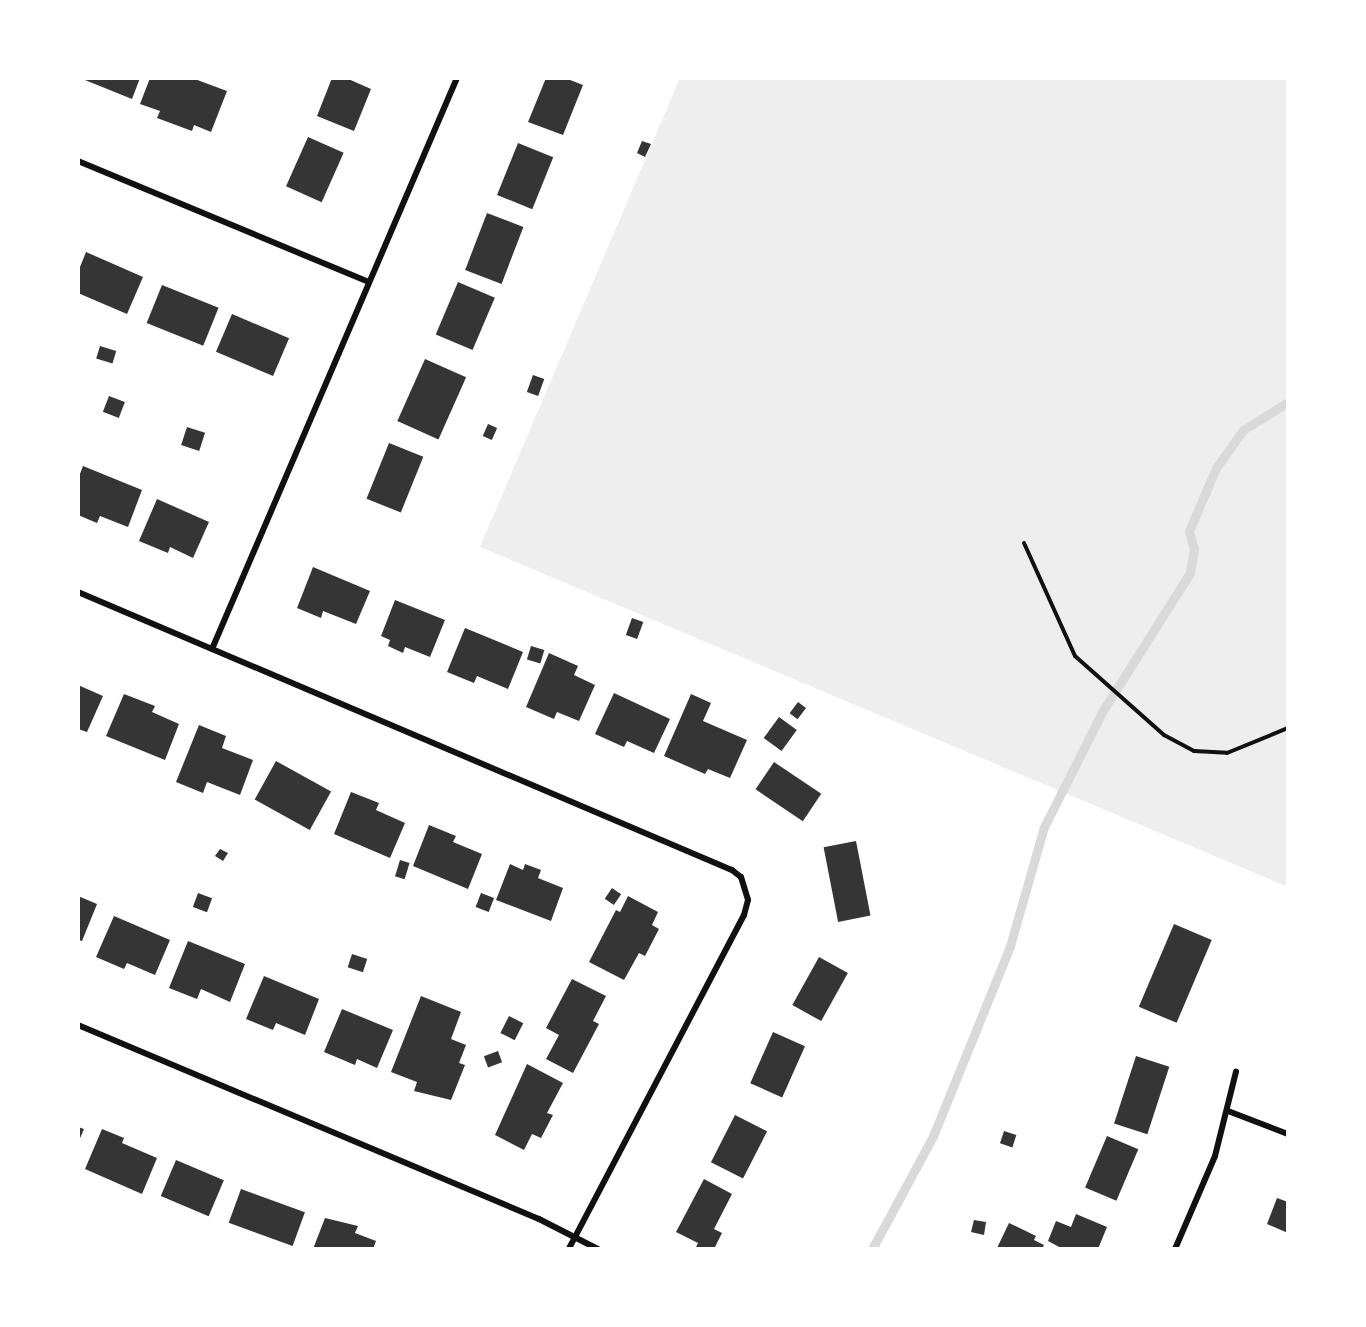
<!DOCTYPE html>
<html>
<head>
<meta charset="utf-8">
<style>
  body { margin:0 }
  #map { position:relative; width:1366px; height:1327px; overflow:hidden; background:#fff; font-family:"Varela Round",sans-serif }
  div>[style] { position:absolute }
  .green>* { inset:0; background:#eee }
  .stream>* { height:9px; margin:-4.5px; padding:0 4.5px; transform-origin:4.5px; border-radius:4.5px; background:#d9d9d9 }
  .building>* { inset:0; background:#353535; transform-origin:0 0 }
  .path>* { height:4px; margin:-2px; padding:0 2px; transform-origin:2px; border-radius:2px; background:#111 }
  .minor>* { height:6px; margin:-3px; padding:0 3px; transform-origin:3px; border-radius:3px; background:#111 }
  span { translate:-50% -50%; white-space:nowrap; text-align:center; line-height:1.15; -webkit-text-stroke:4.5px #fff; paint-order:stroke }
  .frame { position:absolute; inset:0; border:80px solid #fff; pointer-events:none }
</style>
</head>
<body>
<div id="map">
  <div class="green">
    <div style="clip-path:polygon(680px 78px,1288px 78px,1288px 887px,480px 547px)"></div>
  </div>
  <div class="stream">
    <div style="left:872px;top:1249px;width:128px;rotate:-61.6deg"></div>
    <div style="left:933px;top:1136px;width:205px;rotate:-67.9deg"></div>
    <div style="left:1010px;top:946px;width:124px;rotate:-74.1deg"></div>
    <div style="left:1044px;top:827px;width:129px;rotate:-63.2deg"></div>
    <div style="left:1102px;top:712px;width:165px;rotate:-57.7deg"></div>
    <div style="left:1190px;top:573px;width:24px;rotate:-81deg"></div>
    <div style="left:1194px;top:549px;width:19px;rotate:-106deg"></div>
    <div style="left:1189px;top:531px;width:69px;rotate:-66.8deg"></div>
    <div style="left:1216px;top:468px;width:47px;rotate:-54.6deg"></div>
    <div style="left:1243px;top:430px;width:53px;rotate:-31.9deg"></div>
  </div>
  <div class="building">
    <div style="clip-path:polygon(80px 78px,140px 78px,132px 99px)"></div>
    <div style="clip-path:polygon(150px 78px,192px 78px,227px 91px,211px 132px,194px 125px,192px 131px,157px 118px,160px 111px,140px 104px)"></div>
    <div style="clip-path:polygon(332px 78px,346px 78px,371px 89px,354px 131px,317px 116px)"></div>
    <div style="clip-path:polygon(546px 78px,565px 78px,583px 85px,563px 135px,528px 122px)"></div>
    <div style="left:308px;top:137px;width:39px;height:54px;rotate:24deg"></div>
    <div style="clip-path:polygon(642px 141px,651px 144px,645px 157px,637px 153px)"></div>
    <div style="left:518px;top:143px;width:38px;height:56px;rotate:22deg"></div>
    <div style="left:487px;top:213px;width:39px;height:61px;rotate:21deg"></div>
    <div style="clip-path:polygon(86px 252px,143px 277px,127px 314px,78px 293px,78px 272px)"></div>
    <div style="left:458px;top:282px;width:40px;height:57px;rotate:23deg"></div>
    <div style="left:162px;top:285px;width:61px;height:41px;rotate:22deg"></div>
    <div style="left:232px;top:314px;width:62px;height:41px;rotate:23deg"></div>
    <div style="left:100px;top:346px;width:17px;height:13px;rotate:17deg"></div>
    <div style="left:425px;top:359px;width:45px;height:68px;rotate:24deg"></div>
    <div style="left:533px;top:375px;width:12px;height:18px;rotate:20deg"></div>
    <div style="left:109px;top:396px;width:17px;height:17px;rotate:21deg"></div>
    <div style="left:488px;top:424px;width:10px;height:13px;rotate:24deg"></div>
    <div style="left:187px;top:427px;width:19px;height:19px;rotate:18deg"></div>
    <div style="left:389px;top:443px;width:37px;height:60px;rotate:22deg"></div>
    <div style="clip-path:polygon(83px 466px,142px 490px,128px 527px,100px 516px,97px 523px,78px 515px,78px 479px)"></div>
    <div style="clip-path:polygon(157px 499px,209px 522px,193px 558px,170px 547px,168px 553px,139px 541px)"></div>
    <div style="clip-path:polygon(313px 567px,370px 591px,356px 624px,323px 611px,321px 618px,297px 608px)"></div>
    <div style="clip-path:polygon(395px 600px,445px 620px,430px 657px,405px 647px,403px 653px,388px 646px,390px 640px,381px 636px)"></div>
    <div style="left:632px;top:618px;width:12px;height:18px;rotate:20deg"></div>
    <div style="clip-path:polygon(465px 628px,523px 652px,508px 689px,477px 676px,474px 683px,447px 672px)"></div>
    <div style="left:531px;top:646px;width:14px;height:14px;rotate:17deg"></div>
    <div style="clip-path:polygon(549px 653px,578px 666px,574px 675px,595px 685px,579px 721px,557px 712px,554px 719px,526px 707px)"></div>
    <div style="clip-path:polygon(78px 685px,103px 696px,87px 732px,78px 729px)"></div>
    <div style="clip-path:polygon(614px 693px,670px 719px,654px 753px,627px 741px,624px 747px,595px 734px)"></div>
    <div style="clip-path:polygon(124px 694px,155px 706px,152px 712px,179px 724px,165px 760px,106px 736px)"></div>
    <div style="clip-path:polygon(691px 694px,711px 703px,703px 721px,747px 740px,730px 778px,708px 769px,705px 774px,664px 756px)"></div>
    <div style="left:798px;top:702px;width:10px;height:14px;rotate:37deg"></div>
    <div style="left:779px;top:717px;width:22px;height:26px;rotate:36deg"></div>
    <div style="clip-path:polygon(199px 725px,226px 736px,222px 748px,253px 760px,240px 795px,207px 782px,203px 793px,176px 782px)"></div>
    <div style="left:276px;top:761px;width:63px;height:44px;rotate:29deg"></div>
    <div style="left:774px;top:762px;width:57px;height:33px;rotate:34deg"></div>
    <div style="clip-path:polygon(351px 792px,379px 803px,376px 810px,405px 823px,390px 858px,334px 834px)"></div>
    <div style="clip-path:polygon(429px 825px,456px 836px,453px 842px,482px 854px,468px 889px,413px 866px)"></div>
    <div style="left:856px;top:841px;width:76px;height:33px;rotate:79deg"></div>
    <div style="clip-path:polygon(220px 849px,228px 853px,223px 861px,215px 856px)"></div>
    <div style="left:400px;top:860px;width:10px;height:17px;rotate:17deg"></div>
    <div style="clip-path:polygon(510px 864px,523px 870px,525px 864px,541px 870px,538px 878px,563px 888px,551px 921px,496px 900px)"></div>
    <div style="left:612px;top:888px;width:11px;height:13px;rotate:34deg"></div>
    <div style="left:198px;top:893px;width:15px;height:15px;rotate:20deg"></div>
    <div style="left:481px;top:893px;width:14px;height:15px;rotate:21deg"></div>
    <div style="clip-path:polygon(78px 896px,97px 904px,82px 941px,78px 940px)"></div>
    <div style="clip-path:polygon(628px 896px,658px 912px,652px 925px,659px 929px,645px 956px,639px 953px,624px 980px,589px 962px,616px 910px,620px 912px)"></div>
    <div style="clip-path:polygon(114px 916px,170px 940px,155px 975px,127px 963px,124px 969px,96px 957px)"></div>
    <div style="left:1174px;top:924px;width:41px;height:90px;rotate:23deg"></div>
    <div style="clip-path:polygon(188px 941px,245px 964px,230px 1002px,201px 989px,197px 999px,169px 988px)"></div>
    <div style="left:352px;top:954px;width:16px;height:14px;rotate:18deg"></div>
    <div style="left:819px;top:957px;width:33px;height:55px;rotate:29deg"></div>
    <div style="clip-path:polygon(264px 976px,319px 999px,305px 1035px,276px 1023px,273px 1030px,246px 1019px)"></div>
    <div style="clip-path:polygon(572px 979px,606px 996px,593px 1021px,599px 1024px,573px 1073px,546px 1059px,559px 1035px,546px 1028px)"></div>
    <div style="clip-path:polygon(421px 996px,461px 1012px,451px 1039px,466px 1045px,459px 1063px,465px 1065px,451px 1100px,414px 1091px,417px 1082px,391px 1072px)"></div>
    <div style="clip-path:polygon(342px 1009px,393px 1030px,377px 1068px,357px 1059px,355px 1065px,324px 1052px)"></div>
    <div style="left:509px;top:1016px;width:16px;height:19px;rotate:27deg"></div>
    <div style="left:773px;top:1032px;width:35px;height:56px;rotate:24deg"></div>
    <div style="left:498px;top:1051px;width:12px;height:15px;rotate:70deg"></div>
    <div style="left:1136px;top:1056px;width:35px;height:71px;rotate:18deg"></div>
    <div style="clip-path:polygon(527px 1064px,563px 1083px,547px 1113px,553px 1115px,541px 1138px,532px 1134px,524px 1150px,495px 1135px)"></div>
    <div style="left:735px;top:1115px;width:36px;height:53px;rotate:27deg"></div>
    <div style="clip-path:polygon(78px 1127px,84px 1129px,78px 1143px)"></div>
    <div style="clip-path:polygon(102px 1129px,124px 1138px,122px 1143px,157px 1158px,142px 1194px,85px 1169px)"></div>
    <div style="left:1004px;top:1131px;width:13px;height:13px;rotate:18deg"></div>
    <div style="left:1107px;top:1136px;width:34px;height:56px;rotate:23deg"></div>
    <div style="left:176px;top:1160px;width:52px;height:39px;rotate:23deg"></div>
    <div style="clip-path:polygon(704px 1179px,732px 1194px,714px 1229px,722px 1233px,714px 1249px,695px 1249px,698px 1243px,676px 1232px)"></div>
    <div style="left:241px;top:1189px;width:68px;height:36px;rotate:20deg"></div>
    <div style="clip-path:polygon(1277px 1198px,1288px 1202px,1288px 1233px,1267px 1224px)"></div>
    <div style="clip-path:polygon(1076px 1214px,1107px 1227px,1098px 1249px,1063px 1249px,1048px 1241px,1056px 1221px,1071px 1227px)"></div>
    <div style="clip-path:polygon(325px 1218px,358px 1226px,355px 1233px,376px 1241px,373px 1249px,313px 1249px)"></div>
    <div style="clip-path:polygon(974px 1220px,986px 1222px,984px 1235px,971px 1232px)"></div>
    <div style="clip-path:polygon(1009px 1223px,1036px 1236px,1034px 1240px,1044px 1245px,1042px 1249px,997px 1248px)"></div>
  </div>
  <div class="path">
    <div style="left:1024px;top:543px;width:124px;rotate:65.7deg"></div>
    <div style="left:1075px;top:656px;width:119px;rotate:41.6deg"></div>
    <div style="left:1164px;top:735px;width:34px;rotate:28deg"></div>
    <div style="left:1194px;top:751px;width:33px;rotate:3deg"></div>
    <div style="left:1227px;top:753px;width:66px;rotate:-22.3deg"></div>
  </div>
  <div class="minor">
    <div style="left:78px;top:161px;width:315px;rotate:22.6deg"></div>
    <div style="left:78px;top:592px;width:711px;rotate:23.03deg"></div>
    <div style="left:732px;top:870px;width:11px;rotate:38deg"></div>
    <div style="left:741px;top:877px;width:24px;rotate:73deg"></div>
    <div style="left:748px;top:900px;width:16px;rotate:105deg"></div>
    <div style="left:744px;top:915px;width:377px;rotate:117.7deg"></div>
    <div style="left:212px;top:649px;width:621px;rotate:-66.78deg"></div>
    <div style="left:78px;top:1025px;width:500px;rotate:22.82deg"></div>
    <div style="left:539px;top:1219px;width:66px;rotate:27deg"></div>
    <div style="left:1228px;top:1111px;width:64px;rotate:21deg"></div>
    <div style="left:1175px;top:1249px;width:101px;rotate:-66.7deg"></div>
    <div style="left:1215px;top:1156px;width:87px;rotate:-76deg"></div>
  </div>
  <div class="frame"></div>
</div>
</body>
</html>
